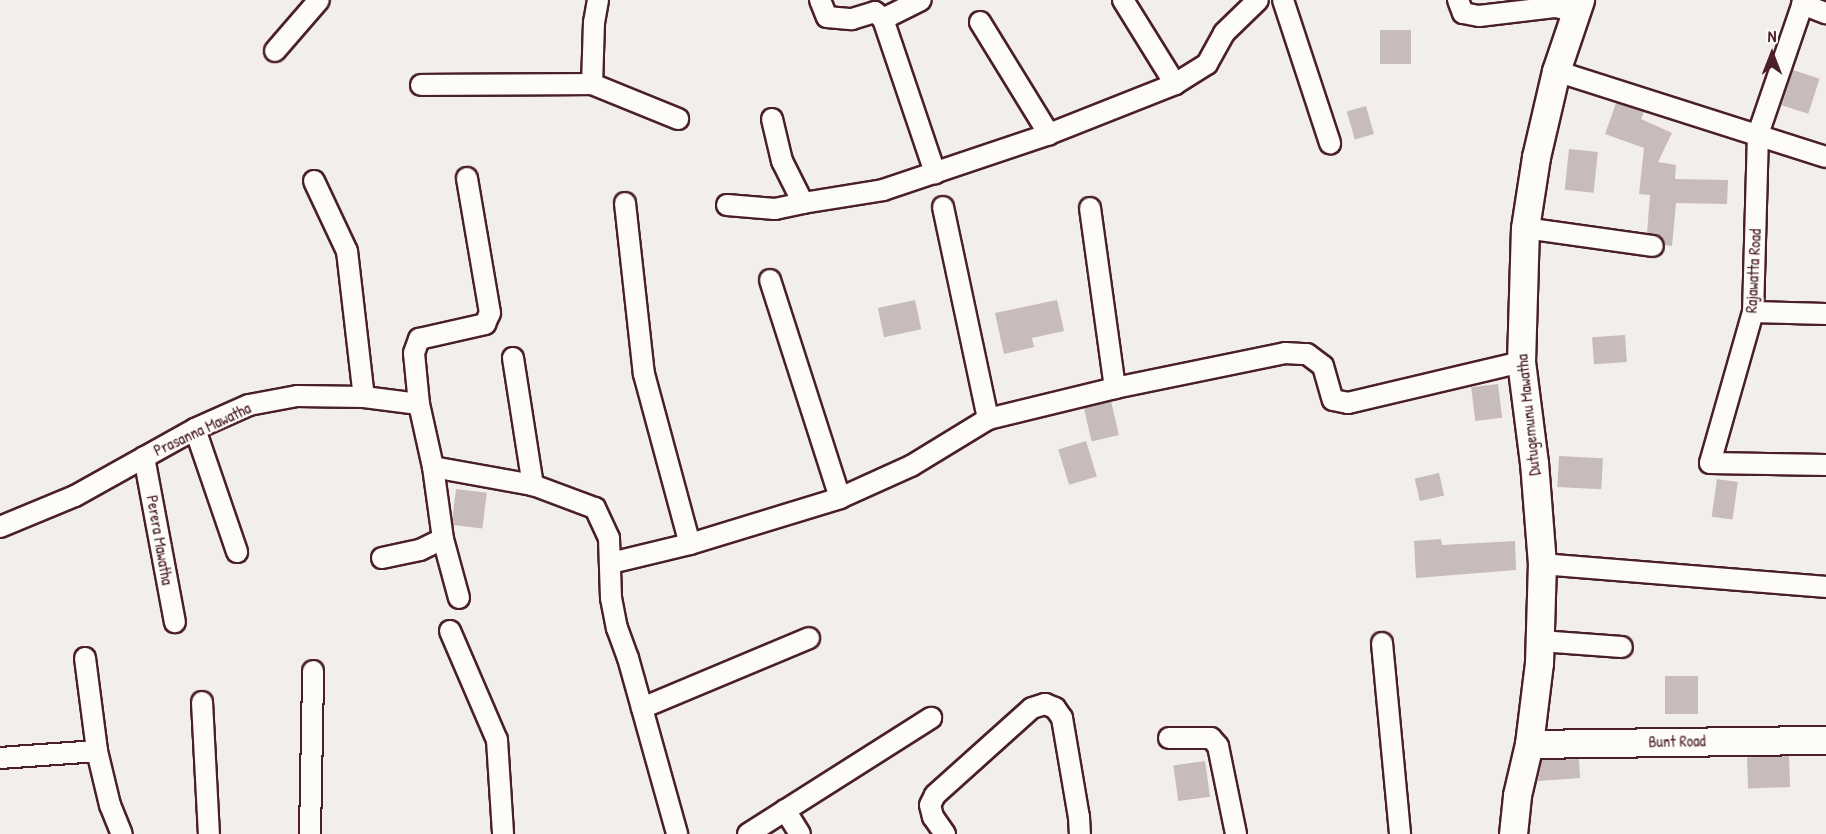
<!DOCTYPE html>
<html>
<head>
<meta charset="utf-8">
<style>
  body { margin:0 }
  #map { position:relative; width:1826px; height:834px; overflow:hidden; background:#f2efeb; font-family:"Patrick Hand",sans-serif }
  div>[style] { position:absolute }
  .building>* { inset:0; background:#c8bbbb; transform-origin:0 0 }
  .roads { filter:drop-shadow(2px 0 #4a1f2b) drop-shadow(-2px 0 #4a1f2b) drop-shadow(0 2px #4a1f2b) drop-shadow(0 -2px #4a1f2b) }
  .street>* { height:20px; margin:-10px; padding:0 10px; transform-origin:10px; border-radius:10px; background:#fdfcf7 }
  .secondary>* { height:27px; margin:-13.5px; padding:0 13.5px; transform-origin:13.5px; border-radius:13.5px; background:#fdfcf7 }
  span { translate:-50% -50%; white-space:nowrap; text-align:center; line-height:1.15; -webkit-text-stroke:4.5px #fdfcf7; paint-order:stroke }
  .street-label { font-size:16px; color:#4a1f2b }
  .north { position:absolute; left:1742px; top:24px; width:60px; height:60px; -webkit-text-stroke:4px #fdfcf7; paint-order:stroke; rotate:0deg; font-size:16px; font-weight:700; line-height:24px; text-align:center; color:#4a1f2b }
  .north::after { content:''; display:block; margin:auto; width:21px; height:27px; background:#4a1f2b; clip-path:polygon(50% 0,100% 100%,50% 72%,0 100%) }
</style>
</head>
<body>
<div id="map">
  <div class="building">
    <div style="left:1380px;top:30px;width:31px;height:34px"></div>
    <div style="left:1793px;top:70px;width:28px;height:37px;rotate:18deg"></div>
    <div style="clip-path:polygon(1616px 103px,1644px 112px,1641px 119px,1672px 133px,1658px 162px,1676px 165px,1675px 179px,1728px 180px,1727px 204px,1676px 203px,1672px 246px,1665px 245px,1660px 236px,1647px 233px,1650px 195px,1639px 194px,1644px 148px,1605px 134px)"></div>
    <div style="left:1366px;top:106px;width:29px;height:20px;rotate:74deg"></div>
    <div style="left:1569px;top:149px;width:29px;height:41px;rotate:6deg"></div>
    <div style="left:915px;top:300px;width:30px;height:38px;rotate:78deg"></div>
    <div style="clip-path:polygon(1057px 300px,1064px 331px,1032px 338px,1034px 347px,1004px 354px,995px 313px)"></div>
    <div style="left:1625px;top:335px;width:27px;height:33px;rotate:86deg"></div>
    <div style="left:1498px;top:384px;width:34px;height:27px;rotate:83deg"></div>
    <div style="left:1111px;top:401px;width:35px;height:28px;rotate:77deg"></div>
    <div style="left:1086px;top:441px;width:37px;height:29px;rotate:73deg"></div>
    <div style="left:1559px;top:456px;width:44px;height:31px;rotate:3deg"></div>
    <div style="left:1439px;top:473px;width:23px;height:25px;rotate:77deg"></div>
    <div style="left:1717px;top:479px;width:21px;height:38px;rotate:8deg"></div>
    <div style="left:456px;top:489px;width:31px;height:36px;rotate:7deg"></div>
    <div style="clip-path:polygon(1441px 539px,1442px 545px,1515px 541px,1516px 570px,1416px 578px,1414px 541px)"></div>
    <div style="left:1665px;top:676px;width:33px;height:38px"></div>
    <div style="left:1789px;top:756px;width:31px;height:42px;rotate:88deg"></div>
    <div style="clip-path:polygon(1579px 759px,1580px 778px,1538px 781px,1542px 760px)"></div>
    <div style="left:1205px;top:761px;width:36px;height:32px;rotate:82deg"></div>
  </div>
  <div class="roads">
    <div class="street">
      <div style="left:598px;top:0;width:22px;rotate:100deg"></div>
      <div style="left:594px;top:22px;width:62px;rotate:91.8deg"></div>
      <div style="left:592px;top:84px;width:93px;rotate:22.1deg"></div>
      <div style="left:820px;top:0;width:18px;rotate:68deg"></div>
      <div style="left:827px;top:17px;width:25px;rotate:5deg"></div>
      <div style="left:852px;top:19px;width:24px;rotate:-17deg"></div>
      <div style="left:875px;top:12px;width:11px;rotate:41deg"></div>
      <div style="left:883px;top:19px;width:163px;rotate:71.3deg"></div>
      <div style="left:1123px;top:0;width:99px;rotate:58.2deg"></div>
      <div style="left:1283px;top:0;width:151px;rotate:71.8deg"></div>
      <div style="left:1458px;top:0;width:14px;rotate:69deg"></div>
      <div style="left:1463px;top:13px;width:16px;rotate:11deg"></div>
      <div style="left:1479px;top:16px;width:78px;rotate:-6.7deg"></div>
      <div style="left:1556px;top:7px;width:22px;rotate:13deg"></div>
      <div style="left:1804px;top:0;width:142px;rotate:108.9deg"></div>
      <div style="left:1758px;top:134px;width:178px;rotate:91.6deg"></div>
      <div style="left:1753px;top:312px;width:157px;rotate:105.9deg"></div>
      <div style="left:1710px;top:463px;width:116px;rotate:1deg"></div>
      <div style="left:1802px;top:4px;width:26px;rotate:21deg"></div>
      <div style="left:883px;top:19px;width:42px;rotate:-26.6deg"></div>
      <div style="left:980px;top:22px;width:132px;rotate:58.4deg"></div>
      <div style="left:275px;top:51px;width:67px;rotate:-49.2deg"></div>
      <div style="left:1556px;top:71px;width:283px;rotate:17.7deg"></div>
      <div style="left:421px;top:85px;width:171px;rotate:-0.3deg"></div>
      <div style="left:772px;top:119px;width:43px;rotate:76.6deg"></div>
      <div style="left:782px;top:161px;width:47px;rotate:63.4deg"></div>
      <div style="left:803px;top:203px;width:81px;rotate:-9.2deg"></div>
      <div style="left:883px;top:190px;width:175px;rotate:-18.6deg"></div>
      <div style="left:1049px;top:134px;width:136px;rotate:-21.6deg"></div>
      <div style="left:1175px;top:84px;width:38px;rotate:-32deg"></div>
      <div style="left:1207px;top:64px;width:35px;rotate:-61deg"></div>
      <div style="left:1224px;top:33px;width:47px;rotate:-44.1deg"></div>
      <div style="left:314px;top:181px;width:77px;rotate:64.8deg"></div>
      <div style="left:347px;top:251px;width:147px;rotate:83.4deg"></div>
      <div style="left:625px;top:203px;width:172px;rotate:83.7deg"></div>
      <div style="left:644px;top:374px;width:176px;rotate:74.9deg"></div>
      <div style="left:727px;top:205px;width:48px;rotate:4.8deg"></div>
      <div style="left:775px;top:209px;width:29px;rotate:-12deg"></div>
      <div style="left:943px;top:207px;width:217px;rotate:78deg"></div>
      <div style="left:1090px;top:208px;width:182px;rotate:82.1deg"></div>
      <div style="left:1525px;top:228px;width:129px;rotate:8deg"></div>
      <div style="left:770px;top:280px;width:229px;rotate:72.2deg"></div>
      <div style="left:1753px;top:312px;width:73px;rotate:1.6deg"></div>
      <div style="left:513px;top:358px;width:129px;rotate:81.1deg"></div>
      <div style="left:195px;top:429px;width:130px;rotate:71.1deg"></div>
      <div style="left:144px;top:457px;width:168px;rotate:79.4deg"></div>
      <div style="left:433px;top:467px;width:102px;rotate:10.2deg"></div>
      <div style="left:533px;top:485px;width:66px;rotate:20.4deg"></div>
      <div style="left:595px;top:508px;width:33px;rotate:65deg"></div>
      <div style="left:609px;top:538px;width:60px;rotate:88.1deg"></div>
      <div style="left:611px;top:598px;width:31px;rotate:79deg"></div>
      <div style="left:617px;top:628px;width:32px;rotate:70deg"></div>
      <div style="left:628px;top:658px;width:183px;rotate:74.4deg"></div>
      <div style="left:0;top:527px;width:81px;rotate:-22.5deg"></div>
      <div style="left:75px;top:496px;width:137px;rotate:-29.2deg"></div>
      <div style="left:195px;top:429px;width:59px;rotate:-24deg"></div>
      <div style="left:249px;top:405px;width:49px;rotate:-10.6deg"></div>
      <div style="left:297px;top:396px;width:67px;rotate:0.9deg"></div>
      <div style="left:364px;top:397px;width:55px;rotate:7.3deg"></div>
      <div style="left:443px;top:539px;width:61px;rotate:74.8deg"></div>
      <div style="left:382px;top:558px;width:39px;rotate:-12deg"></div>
      <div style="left:420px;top:550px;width:25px;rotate:-26deg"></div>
      <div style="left:443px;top:539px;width:73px;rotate:-97.9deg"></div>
      <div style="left:433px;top:467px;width:65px;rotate:-102.5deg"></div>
      <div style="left:419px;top:404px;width:51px;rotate:-95.6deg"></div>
      <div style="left:414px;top:353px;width:15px;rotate:-70deg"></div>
      <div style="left:419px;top:339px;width:68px;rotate:-12.8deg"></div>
      <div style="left:485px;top:324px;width:12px;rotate:-66deg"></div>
      <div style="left:490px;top:313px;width:137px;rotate:-99.7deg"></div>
      <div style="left:611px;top:563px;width:81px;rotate:-13.5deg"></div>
      <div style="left:690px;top:544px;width:157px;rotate:-17deg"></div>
      <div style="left:840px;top:498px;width:78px;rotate:-24.3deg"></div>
      <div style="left:911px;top:466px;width:90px;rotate:-31.4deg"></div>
      <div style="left:988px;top:419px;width:131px;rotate:-13.7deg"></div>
      <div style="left:1115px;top:388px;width:174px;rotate:-11.6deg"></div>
      <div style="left:1285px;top:353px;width:22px;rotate:3deg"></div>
      <div style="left:1307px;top:354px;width:20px;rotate:37deg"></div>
      <div style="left:1323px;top:366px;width:35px;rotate:74deg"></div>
      <div style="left:1333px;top:400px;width:15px;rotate:11deg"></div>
      <div style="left:1348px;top:403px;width:178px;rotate:-13.3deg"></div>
      <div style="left:1542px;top:564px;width:285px;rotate:4.6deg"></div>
      <div style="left:450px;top:631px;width:119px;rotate:66.7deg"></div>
      <div style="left:497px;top:740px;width:94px;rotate:86.3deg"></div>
      <div style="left:1540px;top:641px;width:82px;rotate:4.2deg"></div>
      <div style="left:1382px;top:643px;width:192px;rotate:84.6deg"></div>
      <div style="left:85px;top:658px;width:94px;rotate:82.6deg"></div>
      <div style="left:97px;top:751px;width:56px;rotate:76.5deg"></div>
      <div style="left:110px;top:805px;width:31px;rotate:68deg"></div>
      <div style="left:202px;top:702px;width:132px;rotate:87deg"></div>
      <div style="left:642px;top:708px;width:181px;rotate:-22.7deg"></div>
      <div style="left:1169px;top:738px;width:42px"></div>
      <div style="left:1211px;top:738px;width:11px;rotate:49deg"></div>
      <div style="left:1218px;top:746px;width:90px;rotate:78.4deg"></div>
      <div style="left:0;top:758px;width:97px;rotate:-4.1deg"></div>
      <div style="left:785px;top:810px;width:28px;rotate:58deg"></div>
      <div style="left:310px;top:834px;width:163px;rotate:-88.9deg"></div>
      <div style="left:748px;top:834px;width:217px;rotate:-32.4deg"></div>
      <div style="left:945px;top:834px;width:21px;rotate:-125deg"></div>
      <div style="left:933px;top:817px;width:12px;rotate:-104deg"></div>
      <div style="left:930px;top:805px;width:11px;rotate:-63deg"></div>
      <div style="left:935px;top:795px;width:130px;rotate:-41.9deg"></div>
      <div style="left:1032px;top:708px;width:14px;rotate:-17deg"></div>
      <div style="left:1045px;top:704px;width:11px;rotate:22deg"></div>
      <div style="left:1055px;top:708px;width:12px;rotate:55deg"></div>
      <div style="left:1062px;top:718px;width:100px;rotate:80.3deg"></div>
      <div style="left:1079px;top:817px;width:17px;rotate:87deg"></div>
    </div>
    <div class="secondary">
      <div style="left:1529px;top:744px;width:297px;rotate:-0.8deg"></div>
      <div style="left:1513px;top:834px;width:39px;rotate:-84deg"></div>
      <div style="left:1517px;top:795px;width:52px;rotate:-76.8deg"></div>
      <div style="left:1529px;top:744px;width:82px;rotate:-83deg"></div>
      <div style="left:1539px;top:663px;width:99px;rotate:-88.3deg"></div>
      <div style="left:1542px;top:564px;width:101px;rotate:-94.5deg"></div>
      <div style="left:1534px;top:463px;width:102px;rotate:-97.3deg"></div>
      <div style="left:1521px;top:362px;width:134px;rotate:-88.3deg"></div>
      <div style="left:1525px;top:228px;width:72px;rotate:-81.2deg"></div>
      <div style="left:1536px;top:157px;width:88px;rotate:-76.9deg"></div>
      <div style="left:1556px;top:71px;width:75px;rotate:-71.3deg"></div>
    </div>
  </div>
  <div class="street-label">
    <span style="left:1753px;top:271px;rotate:-87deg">Rajawatta Road</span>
    <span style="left:1528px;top:415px;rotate:-96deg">Dutugemunu Mawatha</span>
    <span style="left:202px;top:429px;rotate:-25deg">Prasanna Mawatha</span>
    <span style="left:160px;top:540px;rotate:80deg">Perera Mawatha</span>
    <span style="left:1677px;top:741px;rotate:-1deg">Bunt Road</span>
  </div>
  <div class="north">N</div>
</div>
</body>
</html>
